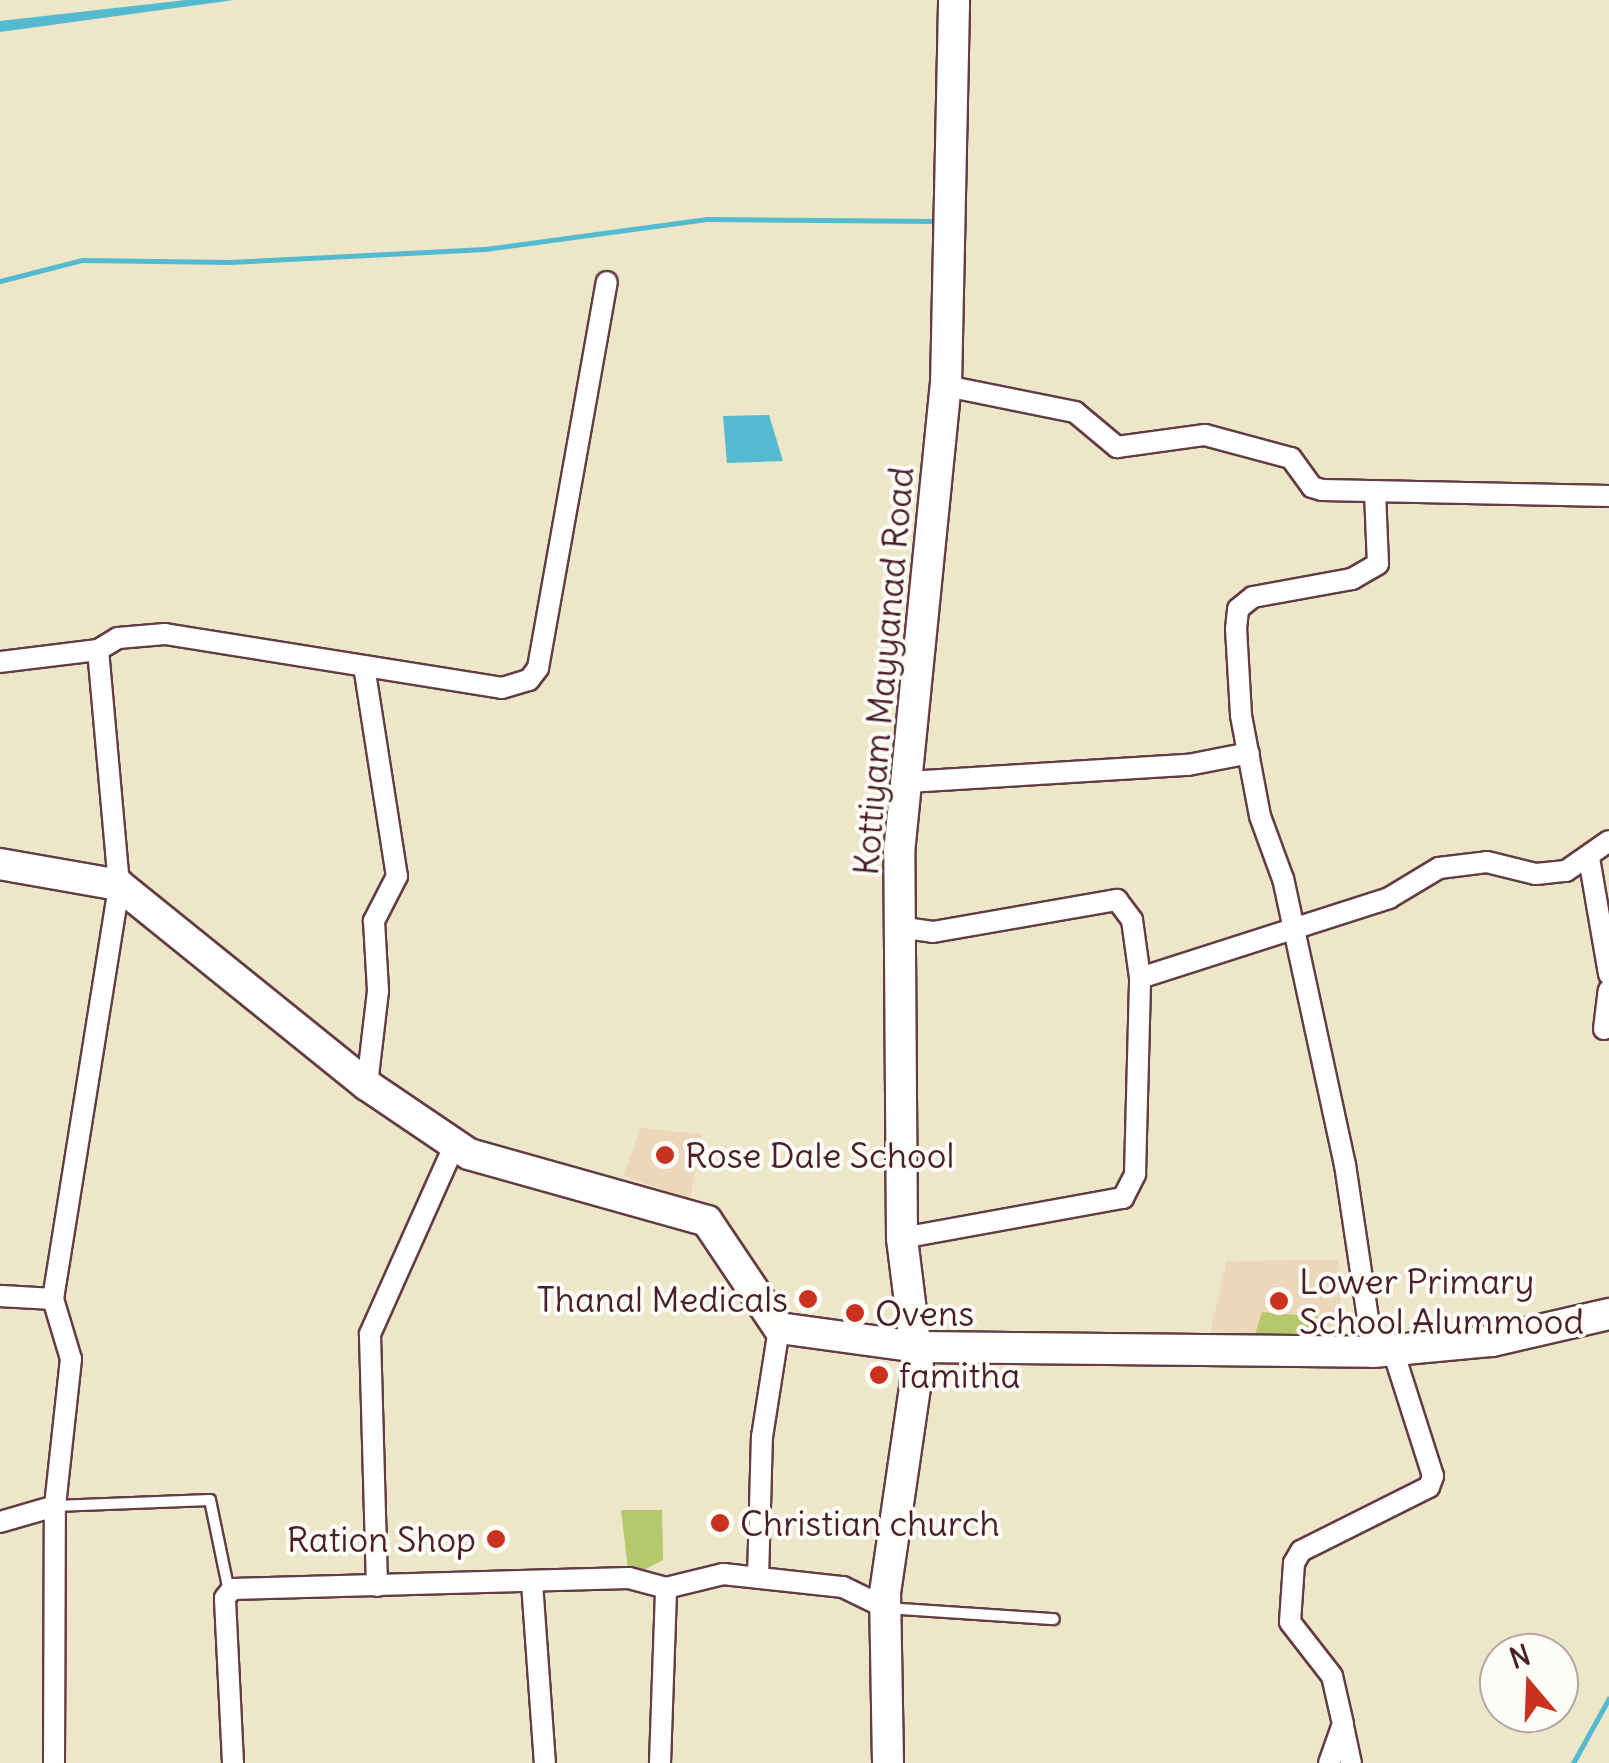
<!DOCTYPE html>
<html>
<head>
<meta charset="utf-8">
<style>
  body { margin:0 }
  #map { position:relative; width:1609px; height:1763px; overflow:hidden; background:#eee6c9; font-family:Delius,sans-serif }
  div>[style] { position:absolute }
  .built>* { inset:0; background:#edd7bb }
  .green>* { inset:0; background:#b5c86c }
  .water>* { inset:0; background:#53bad0 }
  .stream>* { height:5px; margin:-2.5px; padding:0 2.5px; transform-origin:2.5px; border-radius:2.5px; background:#53bad0 }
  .roads { filter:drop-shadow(2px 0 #633d43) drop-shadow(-2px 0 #633d43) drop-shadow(0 2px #633d43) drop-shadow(0 -2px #633d43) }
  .lane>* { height:10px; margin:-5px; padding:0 5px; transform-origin:5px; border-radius:5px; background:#fff }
  .street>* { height:20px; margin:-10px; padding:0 10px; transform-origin:10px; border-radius:10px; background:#fff }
  .secondary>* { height:30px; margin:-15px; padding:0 15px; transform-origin:15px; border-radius:15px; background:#fff }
  .dots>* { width:28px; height:28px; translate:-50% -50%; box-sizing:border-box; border:5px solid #fdfcf7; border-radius:50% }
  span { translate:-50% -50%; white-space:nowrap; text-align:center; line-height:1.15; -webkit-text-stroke:8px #fdfcf7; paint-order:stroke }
  .street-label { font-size:35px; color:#4a1f2b }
  .poi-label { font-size:35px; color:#4a1f2b }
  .left { translate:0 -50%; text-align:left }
  .right { translate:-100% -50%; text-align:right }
  .north { position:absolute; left:1479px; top:1633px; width:100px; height:100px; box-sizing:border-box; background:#fdfcf7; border:2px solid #b5a4a5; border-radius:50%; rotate:341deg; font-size:28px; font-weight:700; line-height:40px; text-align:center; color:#4a1f2b }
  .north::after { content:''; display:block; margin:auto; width:35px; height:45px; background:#c8321e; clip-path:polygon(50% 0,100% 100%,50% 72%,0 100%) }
</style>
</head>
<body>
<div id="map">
  <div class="built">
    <div style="clip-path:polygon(641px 1128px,702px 1134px,690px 1199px,623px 1176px)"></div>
    <div style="clip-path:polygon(1338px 1260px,1343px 1345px,1208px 1341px,1227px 1261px)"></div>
  </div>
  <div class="green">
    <div style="clip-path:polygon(1262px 1312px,1321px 1317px,1312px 1332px,1254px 1338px)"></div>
    <div style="clip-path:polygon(621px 1510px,662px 1510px,663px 1560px,629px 1578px)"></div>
  </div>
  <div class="water">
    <div style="clip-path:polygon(186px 0,234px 0,0 32px,0 21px)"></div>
    <div style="clip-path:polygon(769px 415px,783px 461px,727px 463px,723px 416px)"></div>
  </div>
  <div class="stream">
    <div style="left:0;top:281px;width:85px;rotate:-14.4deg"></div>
    <div style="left:82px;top:260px;width:148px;rotate:0.8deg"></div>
    <div style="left:230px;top:262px;width:255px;rotate:-2.9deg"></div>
    <div style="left:485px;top:249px;width:224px;rotate:-7.7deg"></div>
    <div style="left:707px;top:219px;width:229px;rotate:0.5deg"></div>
    <div style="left:1573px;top:1763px;width:74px;rotate:-61deg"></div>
  </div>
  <div class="roads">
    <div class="lane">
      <div style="left:55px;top:1506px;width:155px;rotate:-2.2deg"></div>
      <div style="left:210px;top:1500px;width:94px;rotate:78.3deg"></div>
      <div style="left:887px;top:1608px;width:167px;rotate:3.8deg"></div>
    </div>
    <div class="street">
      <div style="left:946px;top:386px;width:132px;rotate:11.4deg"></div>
      <div style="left:1075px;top:412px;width:55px;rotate:39.8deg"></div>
      <div style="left:1117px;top:447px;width:89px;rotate:-7.8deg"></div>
      <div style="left:1205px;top:435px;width:89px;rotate:15deg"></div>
      <div style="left:1291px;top:458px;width:36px;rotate:54deg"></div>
      <div style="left:1312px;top:487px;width:10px;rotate:17deg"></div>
      <div style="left:1322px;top:490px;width:287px;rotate:1.2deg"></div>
      <div style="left:0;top:662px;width:99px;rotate:-7deg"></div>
      <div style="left:364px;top:666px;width:213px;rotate:81.1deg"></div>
      <div style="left:397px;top:876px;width:51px;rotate:117.1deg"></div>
      <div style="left:374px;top:921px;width:70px;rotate:86.7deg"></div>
      <div style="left:378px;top:991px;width:95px;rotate:96.7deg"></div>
      <div style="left:908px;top:782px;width:281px;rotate:-3.5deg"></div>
      <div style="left:1188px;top:765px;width:62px;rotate:-11.1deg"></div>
      <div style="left:1589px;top:858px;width:118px;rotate:80.2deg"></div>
      <div style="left:898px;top:927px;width:35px;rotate:8deg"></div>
      <div style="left:933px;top:932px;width:187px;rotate:-9.9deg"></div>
      <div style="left:1117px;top:900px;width:25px;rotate:53deg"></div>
      <div style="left:1132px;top:920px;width:59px;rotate:82.1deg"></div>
      <div style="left:1140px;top:978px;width:262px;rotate:-17.8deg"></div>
      <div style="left:1389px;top:898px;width:58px;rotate:-31deg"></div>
      <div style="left:1439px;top:868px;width:48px;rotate:-7.1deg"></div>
      <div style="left:1487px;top:862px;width:50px;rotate:13.8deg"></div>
      <div style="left:1536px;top:874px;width:30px;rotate:-6deg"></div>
      <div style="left:1566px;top:871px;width:52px;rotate:-34.9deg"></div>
      <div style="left:1604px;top:1029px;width:39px;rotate:-83deg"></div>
      <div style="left:902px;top:1238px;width:225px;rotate:-10.3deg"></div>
      <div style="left:1123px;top:1198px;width:27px;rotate:-63deg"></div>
      <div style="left:1135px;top:1174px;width:196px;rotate:-88.5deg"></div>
      <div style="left:0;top:1296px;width:53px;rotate:3.2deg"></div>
      <div style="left:1373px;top:1352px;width:189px;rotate:-98.5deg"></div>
      <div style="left:1345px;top:1165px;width:293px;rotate:-102.2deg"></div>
      <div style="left:1283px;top:879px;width:67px;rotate:-110.1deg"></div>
      <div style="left:1260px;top:816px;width:103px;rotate:-100.7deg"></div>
      <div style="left:1241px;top:715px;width:86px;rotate:-93.3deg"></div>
      <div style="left:1236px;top:629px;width:20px;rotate:-84deg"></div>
      <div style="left:1238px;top:609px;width:19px;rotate:-39deg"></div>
      <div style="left:1253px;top:597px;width:101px;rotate:-10.3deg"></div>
      <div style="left:1352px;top:579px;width:30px;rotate:-30deg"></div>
      <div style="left:1378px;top:564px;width:73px;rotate:-92.4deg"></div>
      <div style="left:0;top:1522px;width:57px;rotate:-16.2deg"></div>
      <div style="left:758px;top:1578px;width:141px;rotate:-88.4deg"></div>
      <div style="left:762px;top:1437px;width:110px;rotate:-81.1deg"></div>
      <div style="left:532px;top:1583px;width:180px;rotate:85.9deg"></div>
      <div style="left:377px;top:1586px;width:252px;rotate:-91.6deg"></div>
      <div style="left:370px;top:1334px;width:208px;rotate:-65.9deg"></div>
      <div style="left:1343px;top:1726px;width:38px;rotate:78deg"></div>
      <div style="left:54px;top:1763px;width:257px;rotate:-89.8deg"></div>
      <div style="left:55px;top:1506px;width:148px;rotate:-83.8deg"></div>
      <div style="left:71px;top:1359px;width:63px;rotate:-106.7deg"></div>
      <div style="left:53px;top:1299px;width:419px;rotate:-80.9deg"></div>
      <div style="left:119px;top:885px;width:236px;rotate:-95.1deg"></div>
      <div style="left:98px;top:650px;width:23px;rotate:-31deg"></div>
      <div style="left:118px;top:638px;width:47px;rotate:-4.9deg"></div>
      <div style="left:165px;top:634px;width:341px;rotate:9.1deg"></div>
      <div style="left:502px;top:688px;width:28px;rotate:-17deg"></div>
      <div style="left:529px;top:680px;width:15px;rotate:-53deg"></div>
      <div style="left:538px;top:668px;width:392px;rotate:-79.9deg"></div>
      <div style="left:233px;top:1763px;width:165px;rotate:-92.8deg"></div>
      <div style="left:225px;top:1598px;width:11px;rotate:-52deg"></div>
      <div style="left:232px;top:1589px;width:397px;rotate:-1.6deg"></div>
      <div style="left:629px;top:1578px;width:38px;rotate:15deg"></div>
      <div style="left:666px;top:1588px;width:59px;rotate:-13.8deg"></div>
      <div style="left:723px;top:1574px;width:121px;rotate:6.2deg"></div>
      <div style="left:843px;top:1587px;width:48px;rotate:26deg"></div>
      <div style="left:660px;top:1763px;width:175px;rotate:-88deg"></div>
      <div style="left:1329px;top:1763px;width:41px;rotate:-70.3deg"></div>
      <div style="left:1343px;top:1724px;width:49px;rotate:-102.9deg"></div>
      <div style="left:1332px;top:1676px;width:68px;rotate:-127.9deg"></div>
      <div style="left:1290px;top:1622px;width:59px;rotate:-86.1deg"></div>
      <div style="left:1294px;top:1563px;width:14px;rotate:-60deg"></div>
      <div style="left:1301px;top:1551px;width:143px;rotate:-26.6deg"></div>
      <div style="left:1429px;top:1487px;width:12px;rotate:-70deg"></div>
      <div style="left:1433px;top:1476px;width:131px;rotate:-107.7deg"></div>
    </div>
    <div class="secondary">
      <div style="left:0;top:864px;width:121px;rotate:10deg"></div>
      <div style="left:119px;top:885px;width:319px;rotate:38.9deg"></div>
      <div style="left:367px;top:1085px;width:123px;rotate:34.1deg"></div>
      <div style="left:469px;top:1154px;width:247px;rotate:15.7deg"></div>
      <div style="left:707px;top:1221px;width:129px;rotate:56.1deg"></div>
      <div style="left:779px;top:1328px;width:140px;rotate:7.8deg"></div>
      <div style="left:918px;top:1347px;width:455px;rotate:0.6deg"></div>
      <div style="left:1373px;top:1352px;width:120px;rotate:-5.3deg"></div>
      <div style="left:1492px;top:1341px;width:120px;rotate:-13deg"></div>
      <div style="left:888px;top:1763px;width:170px;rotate:-91deg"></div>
      <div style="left:885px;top:1593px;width:228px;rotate:-81.7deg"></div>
      <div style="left:918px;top:1367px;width:130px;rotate:-97.1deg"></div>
      <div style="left:902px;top:1238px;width:385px;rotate:-90.4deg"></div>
      <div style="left:899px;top:853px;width:469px;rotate:-84.3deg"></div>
      <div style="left:946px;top:386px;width:386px;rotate:-88.8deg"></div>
    </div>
  </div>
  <div class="dots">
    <div style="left:665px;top:1155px;background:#c8321e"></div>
    <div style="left:808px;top:1299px;background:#c8321e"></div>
    <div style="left:1279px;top:1301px;background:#c8321e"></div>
    <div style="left:855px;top:1313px;background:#c8321e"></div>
    <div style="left:879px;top:1375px;background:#c8321e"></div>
    <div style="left:720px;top:1523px;background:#c8321e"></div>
    <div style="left:496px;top:1539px;background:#c8321e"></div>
  </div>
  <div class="street-label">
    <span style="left:883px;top:671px;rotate:-85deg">Kottiyam Mayyanad Road</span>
  </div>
  <div class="poi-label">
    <span class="left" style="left:685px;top:1155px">Rose Dale School</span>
    <span class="left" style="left:1299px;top:1301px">Lower Primary<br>School Alummood</span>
    <span class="right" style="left:788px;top:1299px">Thanal Medicals</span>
    <span class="left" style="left:875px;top:1313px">Ovens</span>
    <span class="left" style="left:899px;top:1375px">famitha</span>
    <span class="left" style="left:740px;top:1523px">Christian church</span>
    <span class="right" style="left:476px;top:1539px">Ration Shop</span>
  </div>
  <div class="north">N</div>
</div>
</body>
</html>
